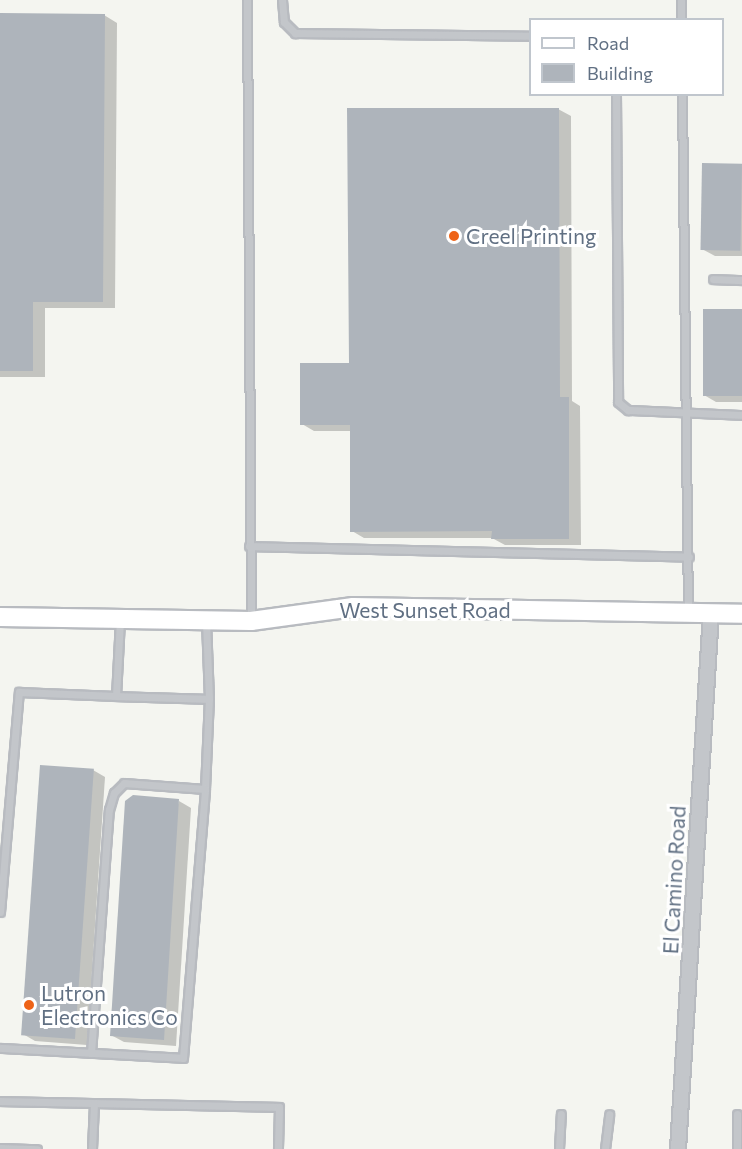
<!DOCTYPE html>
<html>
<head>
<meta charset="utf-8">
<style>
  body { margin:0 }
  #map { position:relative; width:742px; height:1149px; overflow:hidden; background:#f4f5f0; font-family:Commissioner,sans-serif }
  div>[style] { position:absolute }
  .shadow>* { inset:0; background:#0003 }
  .building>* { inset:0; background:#aeb4bb; transform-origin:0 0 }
  .roads { filter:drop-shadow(2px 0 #b8bbc0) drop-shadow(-2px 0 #b8bbc0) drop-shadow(0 2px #b8bbc0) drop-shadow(0 -2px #b8bbc0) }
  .lane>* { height:7px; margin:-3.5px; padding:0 3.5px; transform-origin:3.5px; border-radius:3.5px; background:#c3c6ca }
  .street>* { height:14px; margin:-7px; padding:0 7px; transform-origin:7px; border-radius:7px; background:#c3c6ca }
  .secondary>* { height:18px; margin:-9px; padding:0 9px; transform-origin:9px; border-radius:9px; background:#fff }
  .dots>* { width:16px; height:16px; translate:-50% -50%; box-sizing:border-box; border:3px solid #fff; border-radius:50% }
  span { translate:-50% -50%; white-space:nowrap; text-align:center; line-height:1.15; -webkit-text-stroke:6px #fff; paint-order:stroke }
  .poi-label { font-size:21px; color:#617083 }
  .left { translate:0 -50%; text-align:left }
  .street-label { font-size:21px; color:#617083 }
  .legend { position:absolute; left:529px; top:18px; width:195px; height:78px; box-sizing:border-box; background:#fff; border:2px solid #c0c6cd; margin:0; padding:8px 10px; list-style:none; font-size:18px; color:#617083 }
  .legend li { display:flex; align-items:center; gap:12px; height:30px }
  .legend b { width:30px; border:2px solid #c0c6cd }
</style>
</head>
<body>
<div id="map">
  <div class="shadow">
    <div style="clip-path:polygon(0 15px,104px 15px,117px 23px,115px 308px,45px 308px,45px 377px,0 377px)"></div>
    <div style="clip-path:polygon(558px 109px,571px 116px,572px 401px,580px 406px,581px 545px,505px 545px,492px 538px,364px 538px,352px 531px,351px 431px,314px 431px,302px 424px)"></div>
    <div style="clip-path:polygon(742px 165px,742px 256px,715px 256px,702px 249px)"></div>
    <div style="clip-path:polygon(742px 311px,742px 402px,716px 402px,704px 395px)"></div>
    <div style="clip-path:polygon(93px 770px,105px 777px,87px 1045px,35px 1041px,23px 1034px)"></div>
    <div style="clip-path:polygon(179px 801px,191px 808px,176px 1046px,124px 1042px,111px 1035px)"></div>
  </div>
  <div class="building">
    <div style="clip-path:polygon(0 13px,105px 14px,103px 302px,33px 302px,33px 371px,0 371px)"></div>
    <div style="clip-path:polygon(347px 108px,559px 108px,560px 397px,569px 397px,569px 539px,491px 539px,492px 531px,350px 532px,350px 425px,300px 425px,300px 363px,349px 363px)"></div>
    <div style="left:702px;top:163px;width:40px;height:87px;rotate:1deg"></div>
    <div style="left:703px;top:309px;width:39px;height:87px"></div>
    <div style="left:40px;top:765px;width:54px;height:271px;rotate:4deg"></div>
    <div style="clip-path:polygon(133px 795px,179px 799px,164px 1040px,110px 1036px,125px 801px)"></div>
  </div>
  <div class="roads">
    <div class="lane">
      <div style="left:247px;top:0;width:619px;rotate:89.63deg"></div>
      <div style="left:282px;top:0;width:22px;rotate:85deg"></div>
      <div style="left:284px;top:22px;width:16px;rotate:45deg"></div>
      <div style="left:295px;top:33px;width:235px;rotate:0.7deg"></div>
      <div style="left:681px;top:0;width:20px;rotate:90deg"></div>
      <div style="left:616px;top:94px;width:308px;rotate:89.6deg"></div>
      <div style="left:618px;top:402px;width:13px;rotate:39deg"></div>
      <div style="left:628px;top:410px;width:114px;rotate:2.5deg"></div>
      <div style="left:682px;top:94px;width:518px;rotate:89.34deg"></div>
      <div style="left:713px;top:279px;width:29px;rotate:2deg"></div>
      <div style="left:249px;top:546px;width:440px;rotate:1.4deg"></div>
      <div style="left:116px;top:696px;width:93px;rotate:1.8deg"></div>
      <div style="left:0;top:912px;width:221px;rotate:-85.1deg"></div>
      <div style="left:19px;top:692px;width:97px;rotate:2.4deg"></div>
      <div style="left:116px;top:696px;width:76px;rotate:-87deg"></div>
      <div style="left:0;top:1048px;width:183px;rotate:3.1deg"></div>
      <div style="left:183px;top:1058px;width:270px;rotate:-85.3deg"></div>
      <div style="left:205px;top:789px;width:90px;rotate:-87.5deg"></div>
      <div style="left:209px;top:699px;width:78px;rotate:-92.2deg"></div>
      <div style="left:91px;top:1053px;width:244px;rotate:-85.8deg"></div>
      <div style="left:109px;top:810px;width:18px;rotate:-74deg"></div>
      <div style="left:114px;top:793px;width:14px;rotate:-45deg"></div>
      <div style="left:124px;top:783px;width:81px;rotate:4.2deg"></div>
      <div style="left:0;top:1101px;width:279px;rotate:1.2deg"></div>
      <div style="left:279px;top:1107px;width:42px;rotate:91.4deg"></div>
      <div style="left:0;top:1148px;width:37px;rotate:2deg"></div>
      <div style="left:92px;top:1149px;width:46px;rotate:-87.5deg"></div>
      <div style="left:559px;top:1149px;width:35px;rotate:-87deg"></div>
      <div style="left:605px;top:1149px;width:35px;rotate:-83deg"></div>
      <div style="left:737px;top:1149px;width:35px;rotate:-90deg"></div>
    </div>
    <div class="street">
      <div style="left:678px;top:1149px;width:537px;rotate:-86.48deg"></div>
    </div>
    <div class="secondary">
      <div style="left:0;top:617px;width:251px;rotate:0.9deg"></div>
      <div style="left:251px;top:621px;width:103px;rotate:-7.8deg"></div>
      <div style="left:353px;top:607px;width:389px;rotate:1deg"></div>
    </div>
  </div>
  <div class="dots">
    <div style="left:454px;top:236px;background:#ee6317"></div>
    <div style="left:29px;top:1005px;background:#ee6317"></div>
  </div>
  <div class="poi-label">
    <span class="left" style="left:466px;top:236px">Creel Printing</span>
    <span class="left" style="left:41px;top:1005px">Lutron<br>Electronics Co</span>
  </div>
  <div class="street-label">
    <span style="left:425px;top:610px">West Sunset Road</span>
    <span style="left:674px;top:880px;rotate:-87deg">El Camino Road</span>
  </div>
  <ul class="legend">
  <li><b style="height:8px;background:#fff"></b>Road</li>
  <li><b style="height:16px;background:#aeb4bb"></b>Building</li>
  </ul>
</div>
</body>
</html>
